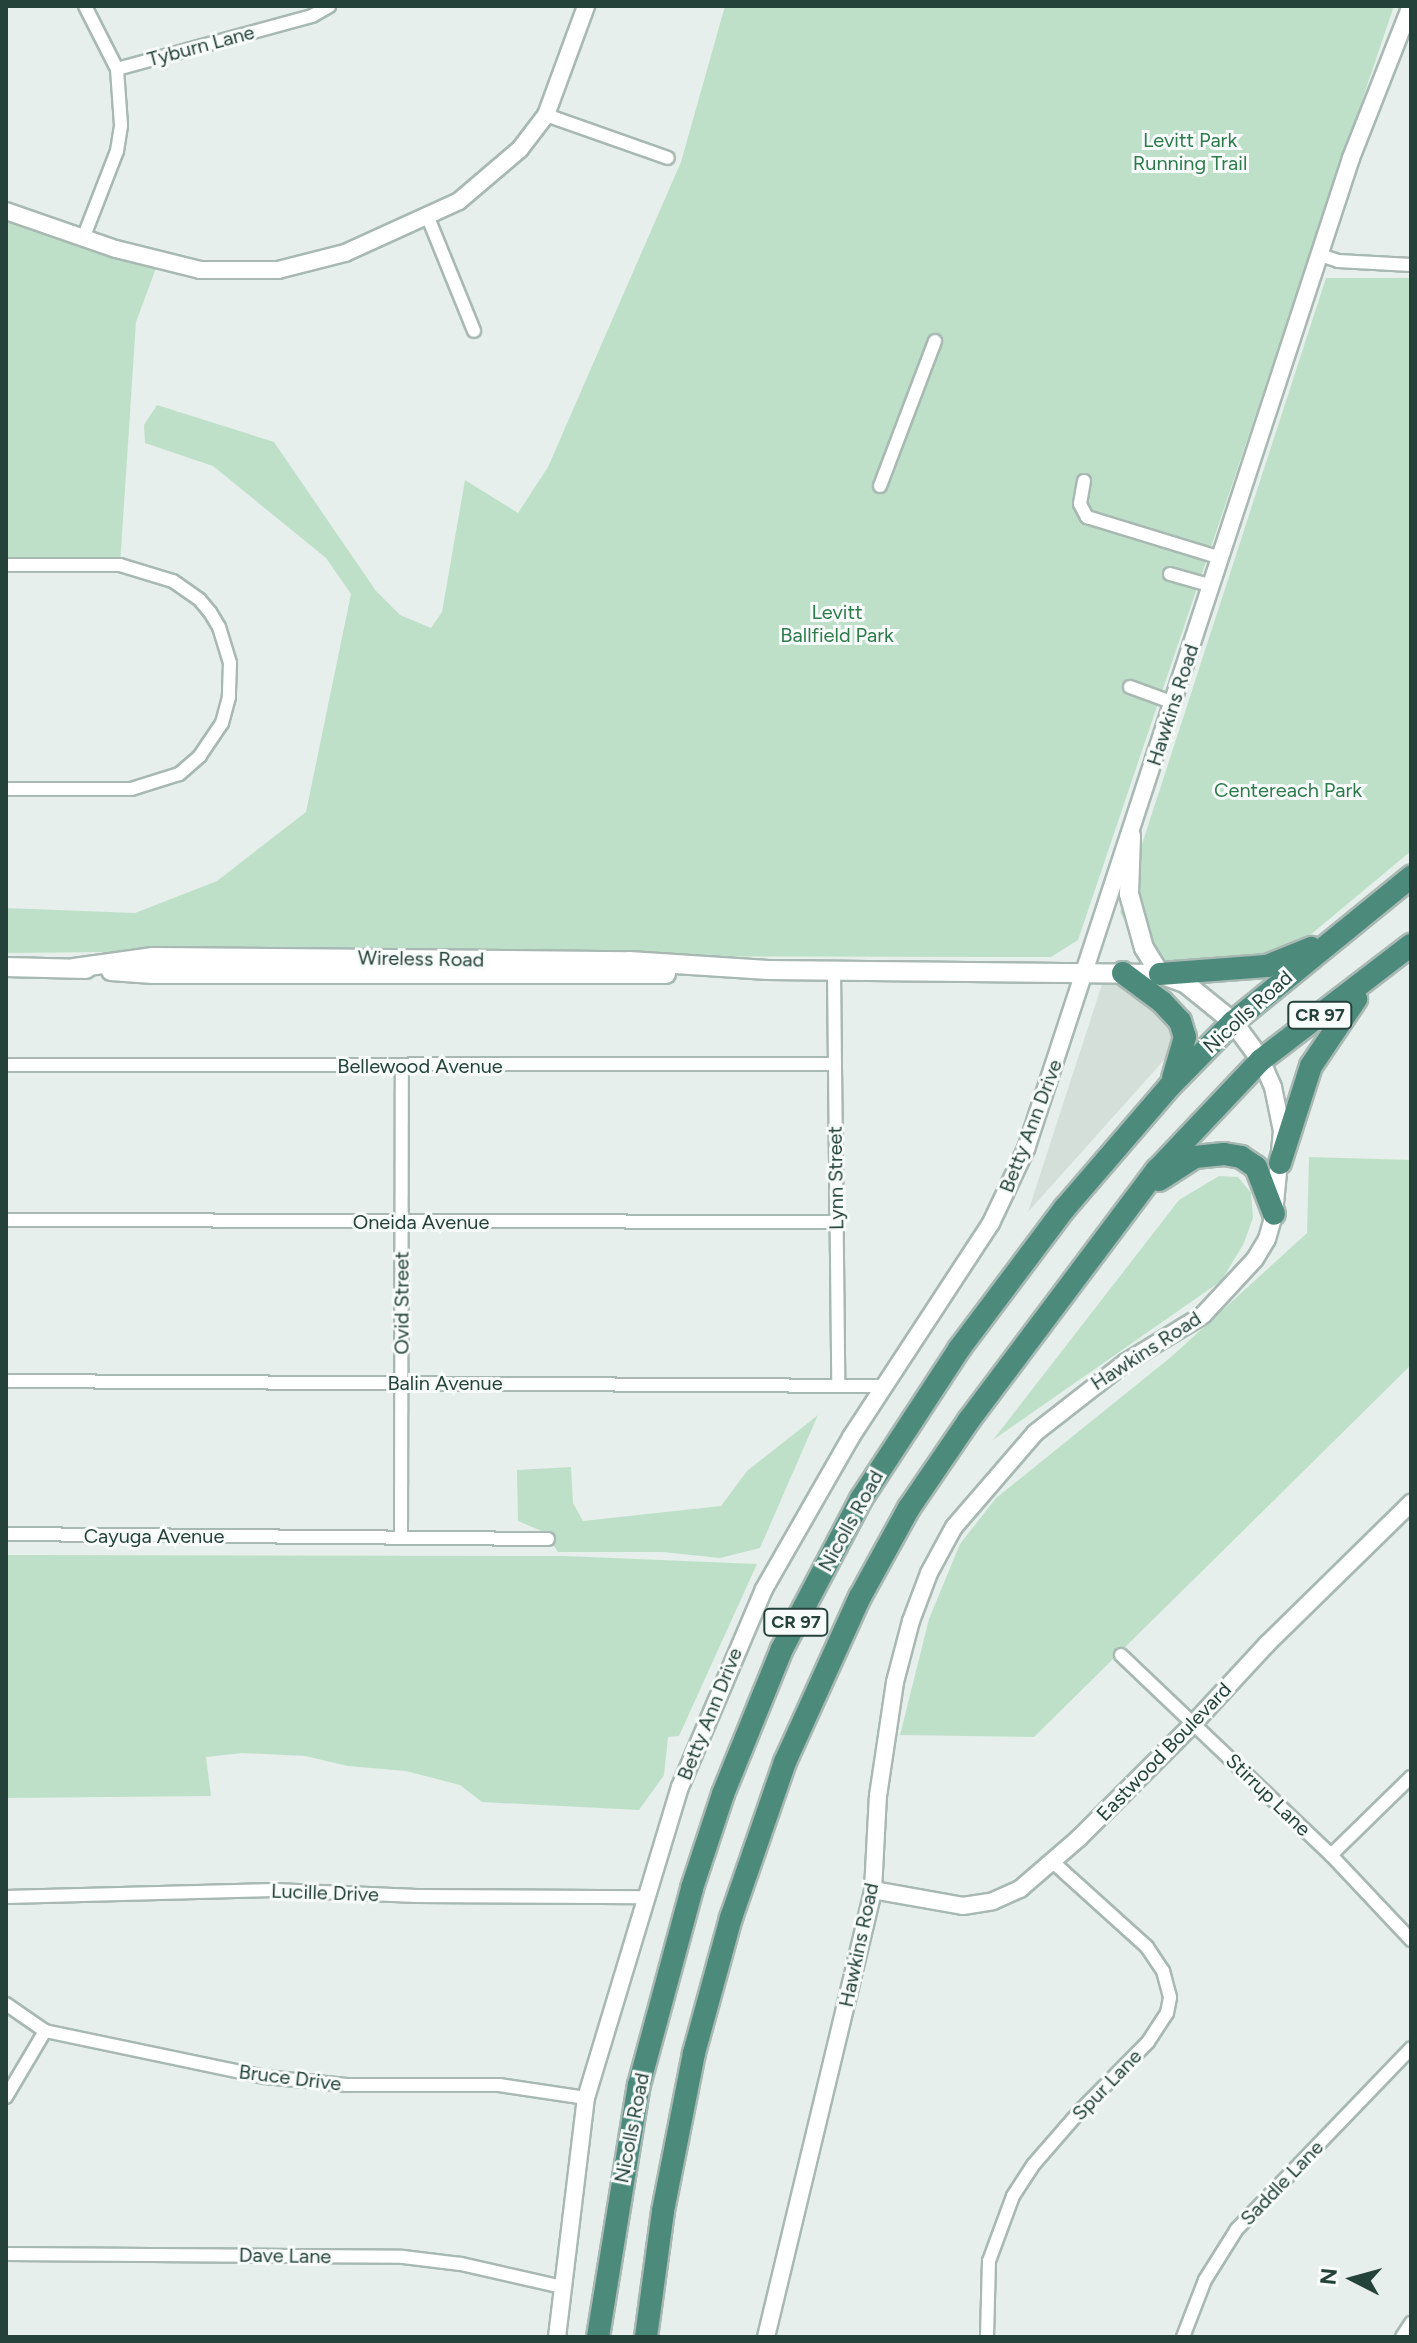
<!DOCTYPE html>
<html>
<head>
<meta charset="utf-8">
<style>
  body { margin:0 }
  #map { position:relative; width:1417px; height:2343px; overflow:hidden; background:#e6efeb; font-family:Figtree,sans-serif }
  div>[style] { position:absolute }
  .built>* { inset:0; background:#d4dfda }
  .green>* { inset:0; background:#bfe0c8 }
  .roads { filter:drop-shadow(2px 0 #a8b8b2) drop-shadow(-2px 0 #a8b8b2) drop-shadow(0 2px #a8b8b2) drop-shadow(0 -2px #a8b8b2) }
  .minor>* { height:12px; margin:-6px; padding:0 6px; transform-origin:6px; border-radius:6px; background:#fff }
  .tertiary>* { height:16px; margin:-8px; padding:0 8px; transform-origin:8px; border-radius:8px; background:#fff }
  .secondary>* { height:18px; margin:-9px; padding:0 9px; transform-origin:9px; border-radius:9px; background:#fff }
  .trunk>* { height:22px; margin:-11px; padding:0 11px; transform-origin:11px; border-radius:11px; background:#4c8a7c }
  span { translate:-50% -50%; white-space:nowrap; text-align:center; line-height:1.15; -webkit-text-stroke:6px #f7fbf9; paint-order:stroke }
  .shield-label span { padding:2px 6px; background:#f7fbf9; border:2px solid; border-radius:6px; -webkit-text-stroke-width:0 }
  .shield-label { font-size:18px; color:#24423a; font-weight:700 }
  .street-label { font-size:20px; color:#24423a }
  .park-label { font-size:20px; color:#2d7a4b }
  .frame { position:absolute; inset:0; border:8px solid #24423a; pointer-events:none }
  .north { position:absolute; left:1313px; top:2239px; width:80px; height:80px; -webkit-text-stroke:6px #f7fbf9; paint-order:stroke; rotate:276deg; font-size:22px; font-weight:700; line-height:32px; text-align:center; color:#24423a }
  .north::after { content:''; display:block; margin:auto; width:28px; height:36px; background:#24423a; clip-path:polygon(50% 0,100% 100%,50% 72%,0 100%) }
</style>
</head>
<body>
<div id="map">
  <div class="built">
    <div style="clip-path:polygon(1105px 975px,1161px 1003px,1182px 1040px,1028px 1212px)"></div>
  </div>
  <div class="green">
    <div style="clip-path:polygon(725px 6px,1394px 6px,1078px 940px,1051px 957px,400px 956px,400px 949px,6px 953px,6px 908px,135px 913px,217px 881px,306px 812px,351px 594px,326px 558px,213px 466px,145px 443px,144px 425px,157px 405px,274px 442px,376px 591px,400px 615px,431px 628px,442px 612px,465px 480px,518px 513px,548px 467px,681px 162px)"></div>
    <div style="clip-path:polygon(6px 211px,159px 260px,136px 322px,120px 565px,6px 565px)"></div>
    <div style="clip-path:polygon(1326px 278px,1411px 278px,1411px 851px,1291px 951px,1270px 961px,1182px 967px,1153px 961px,1138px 947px,1120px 912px)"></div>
    <div style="clip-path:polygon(1309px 1157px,1411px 1160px,1411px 1365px,1034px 1737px,900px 1735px,929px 1619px,960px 1544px,996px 1498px,1171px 1357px,1307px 1233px)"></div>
    <div style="clip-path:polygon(1219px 1176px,1238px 1177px,1251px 1193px,1253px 1218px,1243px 1245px,1221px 1281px,993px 1440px,1179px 1200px)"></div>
    <div style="clip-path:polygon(818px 1415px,760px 1548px,720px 1558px,663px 1552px,558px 1552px,544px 1532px,518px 1521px,517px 1470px,571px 1467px,573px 1503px,583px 1521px,721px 1506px,747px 1471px)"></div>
    <div style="clip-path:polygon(6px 1555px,564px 1556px,757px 1564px,679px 1736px,668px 1737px,664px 1775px,639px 1810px,482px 1802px,460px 1785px,406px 1771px,348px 1766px,305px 1756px,242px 1753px,206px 1757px,211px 1796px,6px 1798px)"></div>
  </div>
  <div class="roads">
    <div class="minor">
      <div style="left:117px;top:69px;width:202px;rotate:-15.2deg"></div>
      <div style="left:312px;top:16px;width:20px;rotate:-30deg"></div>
      <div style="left:546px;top:115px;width:129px;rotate:19.4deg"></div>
      <div style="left:427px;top:215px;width:125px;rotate:67.9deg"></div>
      <div style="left:84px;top:236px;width:91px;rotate:-68.8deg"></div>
      <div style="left:117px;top:151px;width:26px;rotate:-81deg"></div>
      <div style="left:121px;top:125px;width:56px;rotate:-94.1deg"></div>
      <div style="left:117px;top:69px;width:71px;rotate:-116.9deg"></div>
      <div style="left:1320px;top:255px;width:19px;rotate:18deg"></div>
      <div style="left:1338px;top:261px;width:73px;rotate:3.1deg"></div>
      <div style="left:1084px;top:481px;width:23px;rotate:100deg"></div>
      <div style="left:1080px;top:504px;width:15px;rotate:62deg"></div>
      <div style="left:1087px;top:517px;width:140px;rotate:17deg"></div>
      <div style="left:880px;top:486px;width:155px;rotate:-69.2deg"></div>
      <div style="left:6px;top:565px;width:114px"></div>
      <div style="left:120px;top:565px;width:55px;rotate:16.8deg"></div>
      <div style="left:173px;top:581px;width:32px;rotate:35deg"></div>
      <div style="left:199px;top:599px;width:17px;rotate:50deg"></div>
      <div style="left:210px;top:612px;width:17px;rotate:59deg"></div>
      <div style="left:219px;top:627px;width:38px;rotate:73deg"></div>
      <div style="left:230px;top:663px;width:34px;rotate:92deg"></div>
      <div style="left:229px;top:697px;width:27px;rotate:105deg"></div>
      <div style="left:222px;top:723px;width:40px;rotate:124deg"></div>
      <div style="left:200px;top:756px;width:28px;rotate:139deg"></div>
      <div style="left:179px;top:774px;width:50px;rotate:162.6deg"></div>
      <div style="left:131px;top:789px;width:125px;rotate:180deg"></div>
      <div style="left:1170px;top:574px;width:44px;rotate:15.9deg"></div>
      <div style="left:1130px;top:687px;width:47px;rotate:20deg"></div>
      <div style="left:834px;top:971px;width:414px;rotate:89.4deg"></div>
      <div style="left:6px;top:1065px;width:829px;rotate:-0.07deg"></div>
      <div style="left:6px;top:1220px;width:831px;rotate:0.14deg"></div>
      <div style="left:6px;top:1381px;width:878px;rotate:0.33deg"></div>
      <div style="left:6px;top:1534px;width:542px;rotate:0.53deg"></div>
      <div style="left:401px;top:1537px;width:471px;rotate:-89.9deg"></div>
      <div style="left:1121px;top:1655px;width:290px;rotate:43.6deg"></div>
      <div style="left:1331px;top:1855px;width:117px;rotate:46.7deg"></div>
      <div style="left:1331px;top:1855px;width:112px;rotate:-44.3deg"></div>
      <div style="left:6px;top:1897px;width:268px;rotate:-1.5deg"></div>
      <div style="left:274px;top:1890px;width:143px;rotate:2.4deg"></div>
      <div style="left:417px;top:1896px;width:228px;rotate:0.3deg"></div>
      <div style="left:6px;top:2004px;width:47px;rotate:34.7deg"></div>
      <div style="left:45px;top:2031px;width:225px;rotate:11.8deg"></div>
      <div style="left:265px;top:2077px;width:82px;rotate:5.6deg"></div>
      <div style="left:347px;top:2085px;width:152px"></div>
      <div style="left:499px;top:2085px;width:88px;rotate:8.5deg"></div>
      <div style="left:6px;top:2097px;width:77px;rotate:-59.4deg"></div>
      <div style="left:6px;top:2254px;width:397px;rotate:0.4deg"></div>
      <div style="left:403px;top:2257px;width:58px;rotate:6.9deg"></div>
      <div style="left:461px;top:2264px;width:104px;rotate:12.8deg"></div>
      <div style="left:987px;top:2337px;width:76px;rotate:-88.5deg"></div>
      <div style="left:989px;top:2261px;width:69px;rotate:-69.7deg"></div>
      <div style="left:1013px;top:2196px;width:38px;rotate:-57deg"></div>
      <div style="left:1034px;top:2164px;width:70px;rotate:-49deg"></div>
      <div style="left:1080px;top:2111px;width:97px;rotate:-45.4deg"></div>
      <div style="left:1148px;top:2042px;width:35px;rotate:-57deg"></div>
      <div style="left:1167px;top:2013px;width:16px;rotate:-79deg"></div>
      <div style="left:1170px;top:1997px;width:27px;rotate:-105deg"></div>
      <div style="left:1163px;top:1971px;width:29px;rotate:-124deg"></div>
      <div style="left:1147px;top:1947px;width:125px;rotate:-137.9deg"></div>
      <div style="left:1183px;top:2337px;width:61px;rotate:-68.9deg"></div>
      <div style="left:1205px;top:2280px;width:60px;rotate:-57.9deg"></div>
      <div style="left:1237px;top:2229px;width:251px;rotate:-46.1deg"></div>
      <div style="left:1402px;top:2337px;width:17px;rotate:-57deg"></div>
    </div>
    <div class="tertiary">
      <div style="left:6px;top:211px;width:116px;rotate:19.1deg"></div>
      <div style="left:116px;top:249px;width:87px;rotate:14deg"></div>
      <div style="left:200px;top:270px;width:78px"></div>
      <div style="left:278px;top:270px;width:69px;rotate:-14.2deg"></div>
      <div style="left:345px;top:253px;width:125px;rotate:-24.5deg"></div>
      <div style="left:459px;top:201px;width:80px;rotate:-40.4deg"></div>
      <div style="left:520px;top:149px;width:43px;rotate:-52.6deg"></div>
      <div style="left:546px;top:115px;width:116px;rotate:-69.8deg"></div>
      <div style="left:873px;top:1890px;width:91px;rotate:10.1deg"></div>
      <div style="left:963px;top:1906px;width:30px;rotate:-9deg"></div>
      <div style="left:993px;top:1901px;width:30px;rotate:-24deg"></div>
      <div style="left:1020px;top:1889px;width:78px;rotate:-40.8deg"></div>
      <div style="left:1079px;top:1838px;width:161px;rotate:-45deg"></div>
      <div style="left:1193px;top:1724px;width:109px;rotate:-47.2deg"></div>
      <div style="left:1267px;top:1644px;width:202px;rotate:-44.4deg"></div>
      <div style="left:557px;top:2337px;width:241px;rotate:-83.1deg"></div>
      <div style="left:586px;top:2098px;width:325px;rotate:-73.2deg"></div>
      <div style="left:680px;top:1787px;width:215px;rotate:-67deg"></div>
      <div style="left:764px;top:1589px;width:175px;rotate:-60.2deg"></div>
      <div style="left:851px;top:1437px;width:256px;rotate:-56.8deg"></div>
      <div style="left:991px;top:1223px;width:82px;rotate:-64.7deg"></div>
      <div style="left:1026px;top:1149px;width:1043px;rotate:-71.84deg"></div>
      <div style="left:1351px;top:158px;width:163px;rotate:-68.5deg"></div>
      <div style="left:766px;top:2337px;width:460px;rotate:-76.5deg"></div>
      <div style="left:873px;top:1890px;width:94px;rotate:-87deg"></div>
      <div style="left:878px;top:1796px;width:115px;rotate:-81.5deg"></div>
      <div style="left:895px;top:1682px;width:63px;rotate:-75.3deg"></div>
      <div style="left:911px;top:1621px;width:51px;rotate:-69.4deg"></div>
      <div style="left:929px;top:1573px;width:52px;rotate:-61.5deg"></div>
      <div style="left:954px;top:1527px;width:124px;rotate:-49.2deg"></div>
      <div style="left:1035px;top:1433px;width:115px;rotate:-38deg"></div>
      <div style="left:1126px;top:1362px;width:90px;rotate:-31.4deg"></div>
      <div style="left:1203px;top:1315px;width:76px;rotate:-47.1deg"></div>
      <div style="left:1255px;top:1259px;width:23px;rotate:-59deg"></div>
      <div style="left:1267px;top:1239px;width:26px;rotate:-74deg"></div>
      <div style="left:1274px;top:1214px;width:83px;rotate:-84.5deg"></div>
      <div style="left:1282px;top:1131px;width:45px;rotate:-101.6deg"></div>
      <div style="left:1273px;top:1087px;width:30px;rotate:-114deg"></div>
    </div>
    <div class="secondary">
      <div style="left:1131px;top:836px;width:58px;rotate:92deg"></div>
      <div style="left:1129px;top:894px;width:56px;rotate:74.5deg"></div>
      <div style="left:1144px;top:948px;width:31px;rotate:58deg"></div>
      <div style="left:6px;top:967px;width:80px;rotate:1.4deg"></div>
      <div style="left:74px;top:968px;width:80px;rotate:-7.9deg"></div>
      <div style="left:153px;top:957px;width:476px;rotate:0.5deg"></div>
      <div style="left:629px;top:961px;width:139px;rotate:3.7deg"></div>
      <div style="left:768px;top:970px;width:392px;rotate:0.6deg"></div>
      <div style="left:1160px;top:974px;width:27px;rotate:20deg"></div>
      <div style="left:1185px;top:983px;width:62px;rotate:39.1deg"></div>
      <div style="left:1233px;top:1022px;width:47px;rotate:53.6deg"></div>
      <div style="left:111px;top:971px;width:42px;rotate:4.1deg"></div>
      <div style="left:153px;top:974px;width:513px"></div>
    </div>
    <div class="trunk">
      <div style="left:1123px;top:973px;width:49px;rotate:36.6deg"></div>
      <div style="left:1162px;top:1002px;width:26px;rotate:47deg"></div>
      <div style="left:1180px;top:1021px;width:17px;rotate:73deg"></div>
      <div style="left:1185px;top:1037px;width:43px;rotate:106.3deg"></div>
      <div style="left:1160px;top:974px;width:107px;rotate:-4.3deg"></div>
      <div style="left:1267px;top:966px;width:48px;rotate:-22.2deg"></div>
      <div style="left:1280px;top:1163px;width:102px;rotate:-72.3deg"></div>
      <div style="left:1311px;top:1066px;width:81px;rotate:-56.1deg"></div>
      <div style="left:1159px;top:1180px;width:43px;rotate:-32.6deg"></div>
      <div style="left:1195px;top:1157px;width:29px;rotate:-6deg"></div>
      <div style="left:1224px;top:1154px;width:17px;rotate:10deg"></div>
      <div style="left:1241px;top:1157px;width:18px;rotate:34deg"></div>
      <div style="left:1256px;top:1167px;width:50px;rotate:69deg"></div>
      <div style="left:598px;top:2337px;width:255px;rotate:-80.8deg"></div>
      <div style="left:639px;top:2085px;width:204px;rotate:-74.9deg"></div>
      <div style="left:692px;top:1888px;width:99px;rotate:-71.7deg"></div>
      <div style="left:723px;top:1794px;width:157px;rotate:-67.9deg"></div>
      <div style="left:782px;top:1649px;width:170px;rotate:-62.2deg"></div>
      <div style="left:861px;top:1499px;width:179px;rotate:-56.8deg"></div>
      <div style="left:959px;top:1349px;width:176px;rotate:-53.1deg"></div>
      <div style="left:1065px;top:1208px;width:161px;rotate:-49.3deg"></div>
      <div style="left:1170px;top:1086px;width:90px;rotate:-45.5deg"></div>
      <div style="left:1233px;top:1022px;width:230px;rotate:-39.2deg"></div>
      <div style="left:646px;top:2337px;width:127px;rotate:-82.3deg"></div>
      <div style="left:663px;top:2211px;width:161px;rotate:-78.9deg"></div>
      <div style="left:694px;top:2053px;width:140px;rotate:-74.7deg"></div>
      <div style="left:731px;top:1918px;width:165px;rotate:-70.9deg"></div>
      <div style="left:785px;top:1762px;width:181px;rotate:-65.6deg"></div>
      <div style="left:860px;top:1597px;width:102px;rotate:-61.2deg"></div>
      <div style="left:909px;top:1508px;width:107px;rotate:-55.7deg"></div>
      <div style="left:969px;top:1420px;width:313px;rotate:-53.1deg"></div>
      <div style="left:1157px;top:1170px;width:151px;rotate:-46.6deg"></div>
      <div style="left:1261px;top:1060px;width:189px;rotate:-37.5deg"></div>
    </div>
  </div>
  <div class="shield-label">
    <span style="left:1320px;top:1015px">CR 97</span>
    <span style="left:796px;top:1622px">CR 97</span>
  </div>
  <div class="street-label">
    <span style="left:201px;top:46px;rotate:-15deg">Tyburn Lane</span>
    <span style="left:1173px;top:705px;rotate:-72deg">Hawkins Road</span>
    <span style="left:421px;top:959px;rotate:1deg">Wireless Road</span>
    <span style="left:1248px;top:1012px;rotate:-42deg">Nicolls Road</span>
    <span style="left:420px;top:1066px">Bellewood Avenue</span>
    <span style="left:1031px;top:1126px;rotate:-69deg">Betty Ann Drive</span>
    <span style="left:836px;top:1178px;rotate:-91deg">Lynn Street</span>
    <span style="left:421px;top:1222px">Oneida Avenue</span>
    <span style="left:402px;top:1303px;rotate:-90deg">Ovid Street</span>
    <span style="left:1146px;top:1351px;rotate:-33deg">Hawkins Road</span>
    <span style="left:445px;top:1383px">Balin Avenue</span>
    <span style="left:851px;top:1521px;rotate:-61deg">Nicolls Road</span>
    <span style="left:154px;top:1536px">Cayuga Avenue</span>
    <span style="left:710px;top:1714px;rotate:-68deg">Betty Ann Drive</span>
    <span style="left:1164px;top:1752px;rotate:-46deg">Eastwood Boulevard</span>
    <span style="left:1268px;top:1795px;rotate:44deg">Stirrup Lane</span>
    <span style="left:325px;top:1893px;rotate:2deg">Lucille Drive</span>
    <span style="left:859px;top:1945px;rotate:-78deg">Hawkins Road</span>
    <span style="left:290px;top:2078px;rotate:7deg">Bruce Drive</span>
    <span style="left:1107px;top:2085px;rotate:-46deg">Spur Lane</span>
    <span style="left:632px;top:2128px;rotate:-79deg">Nicolls Road</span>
    <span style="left:1282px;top:2183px;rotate:-46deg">Saddle Lane</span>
    <span style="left:285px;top:2256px;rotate:1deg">Dave Lane</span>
  </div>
  <div class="park-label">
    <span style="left:1190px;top:152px">Levitt Park<br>Running Trail</span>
    <span style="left:837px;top:624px">Levitt<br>Ballfield Park</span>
    <span style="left:1288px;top:790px">Centereach Park</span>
  </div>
  <div class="frame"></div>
  <div class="north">N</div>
</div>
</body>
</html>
